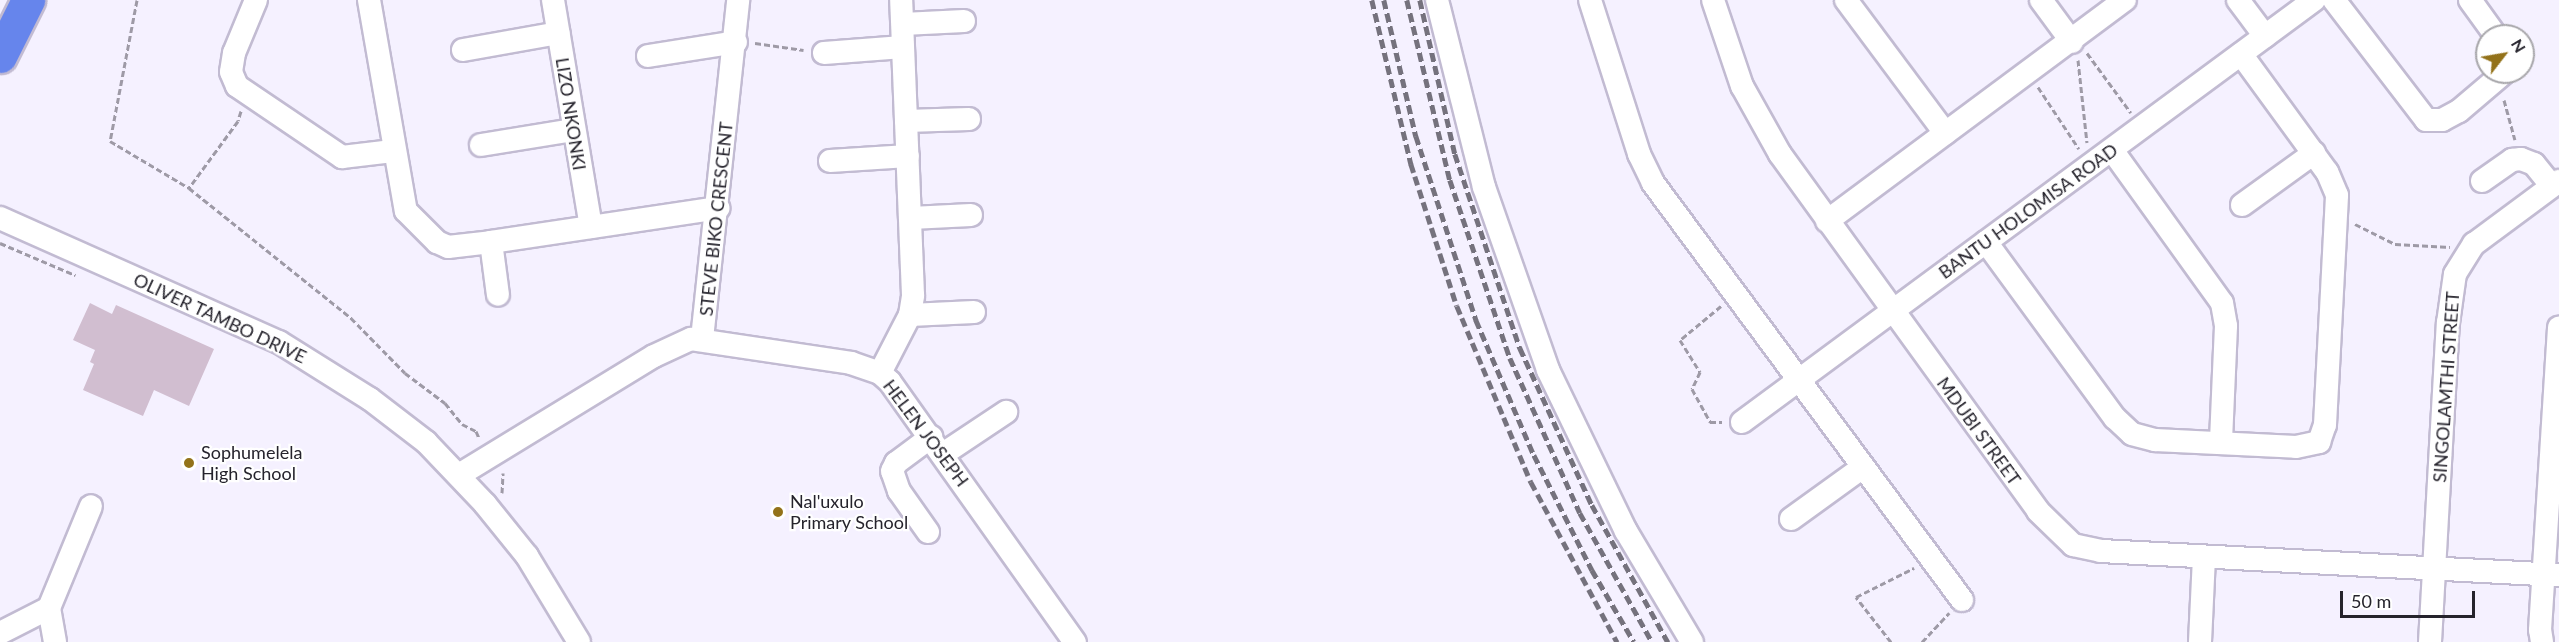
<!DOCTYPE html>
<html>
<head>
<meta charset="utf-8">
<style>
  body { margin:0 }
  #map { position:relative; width:2559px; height:642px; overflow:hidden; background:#f5f1ff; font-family:Lato,sans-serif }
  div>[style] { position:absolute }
  .building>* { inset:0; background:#d1bed0 }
  .path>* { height:3px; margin-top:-1.5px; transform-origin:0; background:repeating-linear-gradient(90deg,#9e9aa6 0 6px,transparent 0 9px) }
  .roads { filter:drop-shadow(2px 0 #c2bbd2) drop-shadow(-2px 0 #c2bbd2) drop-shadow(0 2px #c2bbd2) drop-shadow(0 -2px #c2bbd2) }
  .minor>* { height:22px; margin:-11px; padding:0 11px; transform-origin:11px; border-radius:11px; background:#fff }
  .highway>* { height:33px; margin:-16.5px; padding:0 16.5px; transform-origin:16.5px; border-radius:16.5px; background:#6685ec }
  .rail>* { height:4.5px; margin-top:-2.25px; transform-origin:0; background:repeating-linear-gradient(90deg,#75727d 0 9px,transparent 0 13.5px) }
  .dots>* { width:16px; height:16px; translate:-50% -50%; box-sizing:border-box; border:3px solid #fff; border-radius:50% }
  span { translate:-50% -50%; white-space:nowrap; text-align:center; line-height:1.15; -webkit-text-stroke:4.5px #fff; paint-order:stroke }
  .street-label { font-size:18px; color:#25232c }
  .poi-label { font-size:18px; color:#25232c }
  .left { translate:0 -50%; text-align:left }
  .north { position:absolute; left:2475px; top:24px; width:60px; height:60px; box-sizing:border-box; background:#fff; border:2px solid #a8a7ab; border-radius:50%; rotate:59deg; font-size:16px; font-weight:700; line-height:24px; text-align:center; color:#25232c }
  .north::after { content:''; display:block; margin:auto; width:21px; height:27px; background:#93721a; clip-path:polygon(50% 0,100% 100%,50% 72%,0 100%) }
  .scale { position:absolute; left:2340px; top:591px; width:135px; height:27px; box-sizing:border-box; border:3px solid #25232c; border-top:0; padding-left:8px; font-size:18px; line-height:21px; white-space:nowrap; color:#25232c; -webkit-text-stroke:4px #fff; paint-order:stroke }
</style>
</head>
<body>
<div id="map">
  <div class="building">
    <div style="clip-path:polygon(90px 303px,112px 314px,116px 305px,214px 349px,189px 406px,154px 390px,143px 416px,83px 390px,94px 364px,90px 362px,95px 350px,73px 340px)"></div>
  </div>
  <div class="path">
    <div style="left:137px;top:0;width:144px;rotate:100.8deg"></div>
    <div style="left:110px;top:141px;width:92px;rotate:30.7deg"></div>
    <div style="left:755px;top:43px;width:49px;rotate:8.1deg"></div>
    <div style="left:2087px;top:53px;width:74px;rotate:53.7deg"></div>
    <div style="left:2078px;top:60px;width:83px;rotate:83.8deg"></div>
    <div style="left:2038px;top:87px;width:74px;rotate:56.5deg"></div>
    <div style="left:2504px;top:100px;width:41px;rotate:74.6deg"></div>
    <div style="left:241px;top:111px;width:10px;rotate:107deg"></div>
    <div style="left:238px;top:121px;width:83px;rotate:126.2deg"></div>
    <div style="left:189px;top:188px;width:208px;rotate:38.7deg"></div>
    <div style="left:351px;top:318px;width:77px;rotate:45.5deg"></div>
    <div style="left:405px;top:373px;width:50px;rotate:36.9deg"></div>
    <div style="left:445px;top:403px;width:27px;rotate:51deg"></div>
    <div style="left:462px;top:424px;width:16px;rotate:27deg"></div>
    <div style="left:476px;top:431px;width:8px;rotate:67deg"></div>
    <div style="left:2355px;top:224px;width:45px;rotate:26.6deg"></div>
    <div style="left:2395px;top:244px;width:55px;rotate:3.1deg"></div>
    <div style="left:0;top:243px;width:82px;rotate:23.1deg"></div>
    <div style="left:1721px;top:306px;width:53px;rotate:140.3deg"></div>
    <div style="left:1680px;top:340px;width:38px;rotate:58deg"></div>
    <div style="left:1700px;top:372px;width:19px;rotate:115deg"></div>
    <div style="left:1692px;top:389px;width:38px;rotate:61deg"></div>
    <div style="left:1710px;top:422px;width:12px"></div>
    <div style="left:502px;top:493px;width:20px;rotate:-87deg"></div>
    <div style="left:1891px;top:642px;width:57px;rotate:-127.9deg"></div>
    <div style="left:1856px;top:597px;width:65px;rotate:-26.6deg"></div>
    <div style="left:1922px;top:642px;width:40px;rotate:-47deg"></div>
  </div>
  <div class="roads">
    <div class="minor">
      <div style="left:256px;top:0;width:57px;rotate:112.5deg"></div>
      <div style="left:234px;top:53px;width:19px;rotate:99deg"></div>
      <div style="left:231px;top:72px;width:15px;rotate:67deg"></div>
      <div style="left:237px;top:86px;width:127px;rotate:34.1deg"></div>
      <div style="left:342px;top:157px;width:51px;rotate:-6.7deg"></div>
      <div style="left:369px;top:0;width:214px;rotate:80.1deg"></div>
      <div style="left:406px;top:211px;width:44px;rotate:45deg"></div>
      <div style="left:437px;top:242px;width:12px;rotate:24deg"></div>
      <div style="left:448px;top:247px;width:43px;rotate:-6.6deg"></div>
      <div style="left:491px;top:242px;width:230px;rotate:-8.5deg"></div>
      <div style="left:553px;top:0;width:230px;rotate:80.5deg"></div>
      <div style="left:1437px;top:0;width:193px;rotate:75.9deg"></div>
      <div style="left:1484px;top:187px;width:194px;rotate:70.7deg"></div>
      <div style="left:1548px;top:370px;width:179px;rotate:64.2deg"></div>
      <div style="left:1626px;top:531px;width:129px;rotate:59.3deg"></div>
      <div style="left:1590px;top:0;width:162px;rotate:72.3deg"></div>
      <div style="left:1639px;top:154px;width:32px;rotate:64deg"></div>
      <div style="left:1653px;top:183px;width:519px;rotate:53.46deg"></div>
      <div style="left:1713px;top:0;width:91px;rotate:71.4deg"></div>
      <div style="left:1742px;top:86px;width:78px;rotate:60.8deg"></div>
      <div style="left:1780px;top:154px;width:440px;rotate:54.1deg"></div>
      <div style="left:2038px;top:511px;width:49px;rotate:44.2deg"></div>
      <div style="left:2073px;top:545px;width:29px;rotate:12deg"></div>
      <div style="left:2101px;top:551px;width:459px;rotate:3deg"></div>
      <div style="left:1846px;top:0;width:166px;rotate:53.3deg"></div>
      <div style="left:2041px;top:0;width:52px;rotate:53.6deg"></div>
      <div style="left:2238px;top:0;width:45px;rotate:53.1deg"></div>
      <div style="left:2334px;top:0;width:151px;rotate:52.5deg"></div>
      <div style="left:2426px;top:120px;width:16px"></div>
      <div style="left:2442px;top:120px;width:19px;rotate:-28deg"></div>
      <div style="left:2459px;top:111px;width:60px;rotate:-40.3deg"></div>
      <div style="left:2470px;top:0;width:44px;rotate:54.2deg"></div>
      <div style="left:903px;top:24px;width:61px;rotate:-2.8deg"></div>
      <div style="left:463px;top:50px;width:97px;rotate:-10.1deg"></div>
      <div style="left:824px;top:53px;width:79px;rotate:-4.3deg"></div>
      <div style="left:648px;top:56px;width:89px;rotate:-9deg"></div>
      <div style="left:906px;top:121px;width:63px;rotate:-1.8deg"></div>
      <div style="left:481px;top:145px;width:94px;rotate:-9.2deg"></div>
      <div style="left:2112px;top:150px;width:188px;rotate:54.3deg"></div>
      <div style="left:2222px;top:303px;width:23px;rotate:80deg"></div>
      <div style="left:2226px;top:326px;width:116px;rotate:92.5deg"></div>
      <div style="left:830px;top:161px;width:78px;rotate:-3.7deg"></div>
      <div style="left:2482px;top:181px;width:37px;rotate:-35deg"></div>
      <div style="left:2512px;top:160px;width:9px;rotate:-6deg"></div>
      <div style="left:2521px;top:159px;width:14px;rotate:21deg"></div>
      <div style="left:2534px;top:164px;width:28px;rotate:51deg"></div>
      <div style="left:2242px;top:205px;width:89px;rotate:-35.8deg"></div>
      <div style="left:0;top:218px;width:305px;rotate:24deg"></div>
      <div style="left:279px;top:342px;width:107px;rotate:32.1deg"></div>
      <div style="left:370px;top:399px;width:71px;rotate:37.5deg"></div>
      <div style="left:426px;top:442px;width:86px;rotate:46.4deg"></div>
      <div style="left:485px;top:504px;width:67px;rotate:51.1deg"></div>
      <div style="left:527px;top:556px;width:100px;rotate:58.8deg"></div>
      <div style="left:911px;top:218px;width:60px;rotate:-2.9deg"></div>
      <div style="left:1827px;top:221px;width:371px;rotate:-36.6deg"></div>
      <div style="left:491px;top:242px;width:53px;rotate:82.5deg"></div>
      <div style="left:1986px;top:242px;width:218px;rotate:53.8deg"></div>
      <div style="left:2115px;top:418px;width:23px;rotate:43deg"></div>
      <div style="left:2132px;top:434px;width:24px;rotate:15deg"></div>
      <div style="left:2155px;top:440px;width:141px;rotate:2.8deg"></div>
      <div style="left:2296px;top:447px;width:24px;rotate:-12deg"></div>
      <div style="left:2319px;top:442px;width:18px;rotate:-71deg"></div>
      <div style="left:2325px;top:425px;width:230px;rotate:-87deg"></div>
      <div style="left:2337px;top:195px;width:25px;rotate:-113deg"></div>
      <div style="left:2327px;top:172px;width:146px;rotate:-126.1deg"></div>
      <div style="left:910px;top:315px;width:64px;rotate:-2.7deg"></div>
      <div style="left:702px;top:339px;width:341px;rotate:-83.9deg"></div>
      <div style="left:880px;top:373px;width:65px;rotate:-62.7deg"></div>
      <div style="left:910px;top:315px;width:20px;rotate:-81deg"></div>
      <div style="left:913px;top:295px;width:295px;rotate:-92.3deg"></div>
      <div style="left:1742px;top:422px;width:711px;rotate:-36.42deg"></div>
      <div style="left:943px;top:454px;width:76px;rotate:-33.7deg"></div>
      <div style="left:459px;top:475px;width:228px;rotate:-31.4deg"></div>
      <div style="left:654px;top:356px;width:41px;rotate:-24.7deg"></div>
      <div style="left:691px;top:339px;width:162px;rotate:8.5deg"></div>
      <div style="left:851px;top:363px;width:31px;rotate:19deg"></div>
      <div style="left:880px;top:373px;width:13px;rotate:42deg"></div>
      <div style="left:890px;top:382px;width:319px;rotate:54.6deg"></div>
      <div style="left:1791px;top:519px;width:89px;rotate:-35.8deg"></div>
      <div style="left:928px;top:532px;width:50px;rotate:-125.3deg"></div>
      <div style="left:899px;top:491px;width:21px;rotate:-109deg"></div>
      <div style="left:892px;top:471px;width:9px;rotate:-63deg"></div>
      <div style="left:896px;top:463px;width:44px;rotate:-36.6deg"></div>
      <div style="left:0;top:633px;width:55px;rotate:-27deg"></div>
      <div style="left:55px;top:642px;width:35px;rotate:-100deg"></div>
      <div style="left:49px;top:608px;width:110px;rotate:-67.6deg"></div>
      <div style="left:2200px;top:642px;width:85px;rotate:-87.3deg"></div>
      <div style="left:2430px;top:642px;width:320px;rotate:-86.8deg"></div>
      <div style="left:2448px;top:323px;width:49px;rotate:-81.9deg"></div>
      <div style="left:2455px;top:274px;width:36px;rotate:-58deg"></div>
      <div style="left:2474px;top:244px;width:106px;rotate:-36.5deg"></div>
      <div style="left:2542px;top:642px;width:12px;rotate:-99deg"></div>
      <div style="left:2540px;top:630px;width:303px;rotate:-86.4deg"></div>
    </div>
    <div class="highway">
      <div style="left:0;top:56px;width:63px;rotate:-63.4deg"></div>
    </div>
  </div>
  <div class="rail">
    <div style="left:1372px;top:0;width:169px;rotate:76.6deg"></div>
    <div style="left:1411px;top:164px;width:149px;rotate:72.1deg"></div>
    <div style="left:1457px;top:306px;width:191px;rotate:67.2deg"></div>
    <div style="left:1531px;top:482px;width:182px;rotate:61.7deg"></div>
    <div style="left:1384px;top:0;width:140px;rotate:76.8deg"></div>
    <div style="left:1416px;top:136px;width:194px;rotate:71.9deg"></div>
    <div style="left:1476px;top:320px;width:147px;rotate:66.8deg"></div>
    <div style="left:1534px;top:455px;width:129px;rotate:63.2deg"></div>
    <div style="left:1592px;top:570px;width:83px;rotate:59.7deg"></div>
    <div style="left:1407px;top:0;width:185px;rotate:76.6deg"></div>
    <div style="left:1450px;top:180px;width:188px;rotate:71.4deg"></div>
    <div style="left:1510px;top:358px;width:170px;rotate:65.7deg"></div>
    <div style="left:1580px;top:513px;width:148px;rotate:60.8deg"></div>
    <div style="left:1420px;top:0;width:158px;rotate:77.2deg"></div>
    <div style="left:1455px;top:154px;width:205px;rotate:71.5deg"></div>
    <div style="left:1520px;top:348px;width:173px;rotate:65.4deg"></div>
    <div style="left:1592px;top:505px;width:157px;rotate:61deg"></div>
  </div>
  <div class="dots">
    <div style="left:189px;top:463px;background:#93721a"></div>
    <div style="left:778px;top:512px;background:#93721a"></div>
  </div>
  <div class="street-label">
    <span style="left:571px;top:114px;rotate:81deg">LIZO NKONKI</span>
    <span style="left:2028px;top:211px;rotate:-36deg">BANTU HOLOMISA ROAD</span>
    <span style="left:716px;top:219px;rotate:-84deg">STEVE BIKO CRESCENT</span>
    <span style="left:220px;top:318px;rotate:25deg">OLIVER TAMBO DRIVE</span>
    <span style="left:2446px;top:387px;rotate:-86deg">SINGOLAMTHI STREET</span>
    <span style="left:1979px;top:431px;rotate:54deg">MDUBI STREET</span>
    <span style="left:926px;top:433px;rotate:53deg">HELEN JOSEPH</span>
  </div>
  <div class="poi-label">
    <span class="left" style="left:201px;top:463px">Sophumelela<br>High School</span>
    <span class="left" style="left:790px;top:512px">Nal'uxulo<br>Primary School</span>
  </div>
  <div class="north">N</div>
  <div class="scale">50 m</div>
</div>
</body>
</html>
